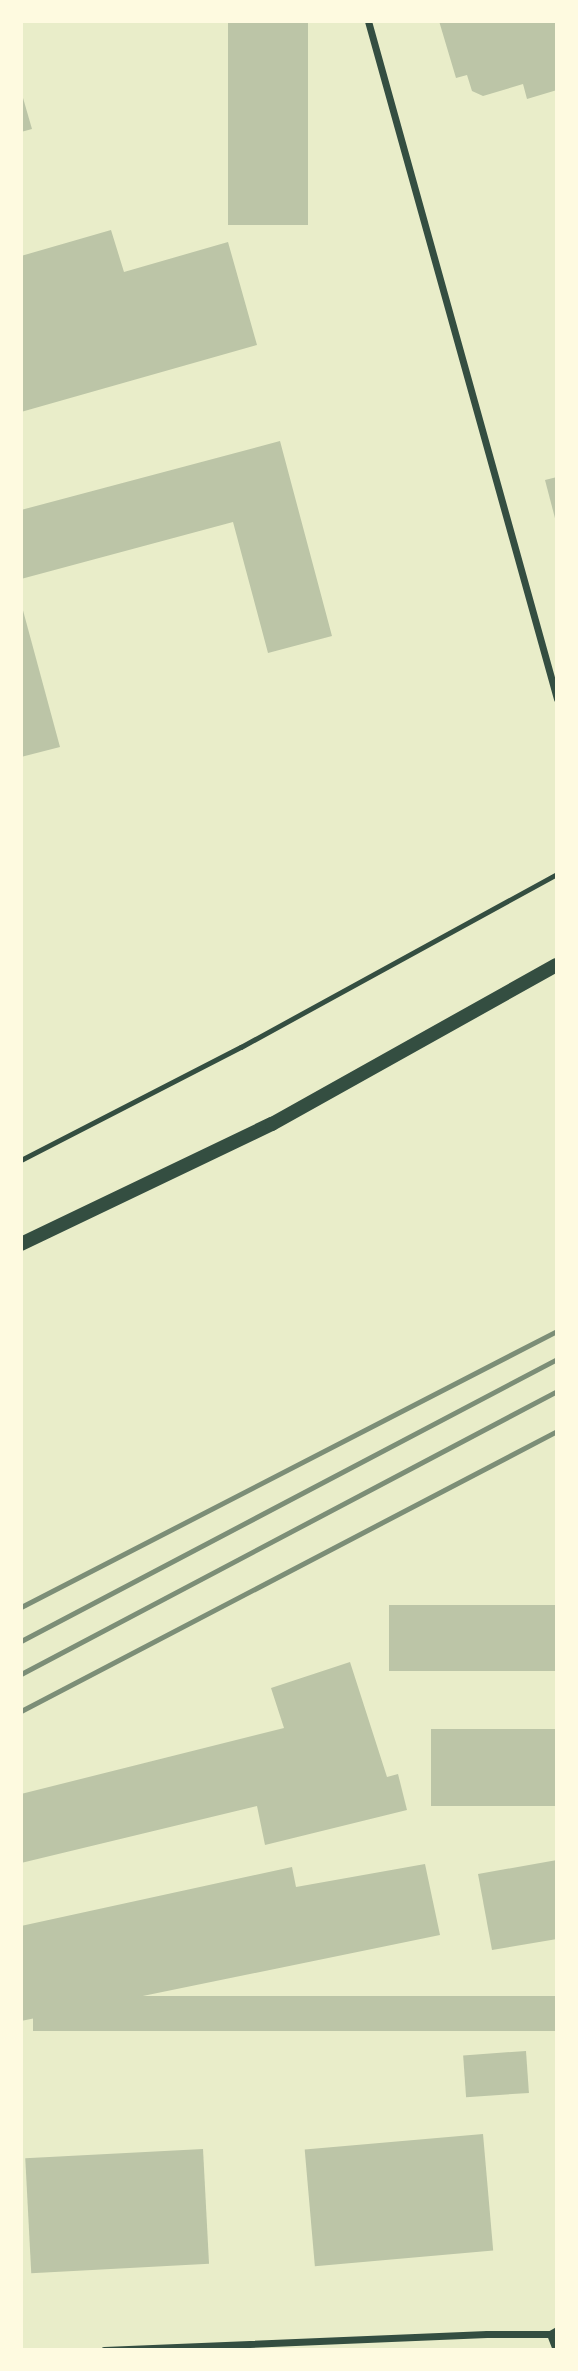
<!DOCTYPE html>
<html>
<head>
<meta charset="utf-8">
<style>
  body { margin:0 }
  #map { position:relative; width:578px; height:2371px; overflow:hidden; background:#e9edc9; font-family:"Noto Sans",sans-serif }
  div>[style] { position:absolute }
  .building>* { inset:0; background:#bcc5a7; transform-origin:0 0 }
  .path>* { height:4.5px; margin:-2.25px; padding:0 2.25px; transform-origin:2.25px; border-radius:2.25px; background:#344e41 }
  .minor>* { height:7px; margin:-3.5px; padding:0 3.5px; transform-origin:3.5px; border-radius:3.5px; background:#344e41 }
  .secondary>* { height:14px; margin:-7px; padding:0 7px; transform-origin:7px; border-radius:7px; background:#344e41 }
  .rail>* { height:5px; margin:-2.5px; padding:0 2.5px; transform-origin:2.5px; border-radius:2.5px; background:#7c8e77 }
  span { translate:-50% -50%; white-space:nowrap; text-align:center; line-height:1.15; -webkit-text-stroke:7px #fefae0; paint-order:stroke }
  .frame { position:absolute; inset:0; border:23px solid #fefae0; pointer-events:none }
</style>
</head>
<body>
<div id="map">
  <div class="building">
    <div style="left:228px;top:21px;width:80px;height:204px"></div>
    <div style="clip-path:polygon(439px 21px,557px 21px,557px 90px,527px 99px,523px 84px,483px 96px,472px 91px,467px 75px,456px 78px)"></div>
    <div style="clip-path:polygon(21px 91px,32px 129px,21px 132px)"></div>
    <div style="clip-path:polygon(111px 230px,124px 272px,228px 242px,257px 345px,21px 412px,21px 256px)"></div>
    <div style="clip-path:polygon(280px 441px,332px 636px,268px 653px,233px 522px,21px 579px,21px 510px)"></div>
    <div style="clip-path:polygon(557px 477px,557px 522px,556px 522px,545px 480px)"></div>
    <div style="clip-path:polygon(21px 603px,60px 747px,21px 757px)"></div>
    <div style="left:557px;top:1605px;width:66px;height:168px;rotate:90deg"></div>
    <div style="clip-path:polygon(350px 1662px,387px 1777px,398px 1774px,407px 1810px,265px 1845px,257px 1806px,21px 1863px,21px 1794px,284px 1728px,271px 1688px)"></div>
    <div style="left:557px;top:1729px;width:77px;height:126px;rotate:90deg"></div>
    <div style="clip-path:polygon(557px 1860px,557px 1939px,492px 1950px,478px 1874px)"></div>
    <div style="clip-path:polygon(425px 1864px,440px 1935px,21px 2021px,21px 1926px,292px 1867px,296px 1887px)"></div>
    <div style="left:557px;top:1996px;width:35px;height:524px;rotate:90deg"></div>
    <div style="left:526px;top:2051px;width:42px;height:63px;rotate:86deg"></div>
    <div style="left:483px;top:2134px;width:117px;height:179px;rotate:85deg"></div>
    <div style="left:203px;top:2149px;width:115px;height:178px;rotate:87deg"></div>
  </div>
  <div class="path">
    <div style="left:21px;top:1160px;width:247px;rotate:-27.2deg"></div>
    <div style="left:241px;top:1047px;width:360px;rotate:-28.7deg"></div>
  </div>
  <div class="minor">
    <div style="left:368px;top:21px;width:704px;rotate:74.42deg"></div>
    <div style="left:550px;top:2334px;width:17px;rotate:69deg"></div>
    <div style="left:104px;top:2350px;width:383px;rotate:-2.4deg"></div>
    <div style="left:487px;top:2334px;width:63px"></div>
    <div style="left:550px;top:2334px;width:8px;rotate:-30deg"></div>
  </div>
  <div class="secondary">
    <div style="left:21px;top:1244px;width:278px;rotate:-25.6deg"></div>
    <div style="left:272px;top:1124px;width:326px;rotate:-29.2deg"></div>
  </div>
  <div class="rail">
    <div style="left:21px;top:1607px;width:603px;rotate:-27.25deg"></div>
    <div style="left:21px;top:1641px;width:606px;rotate:-27.75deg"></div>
    <div style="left:21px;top:1674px;width:606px;rotate:-27.83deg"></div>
    <div style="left:21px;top:1711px;width:605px;rotate:-27.58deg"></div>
  </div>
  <div class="frame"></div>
</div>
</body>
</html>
